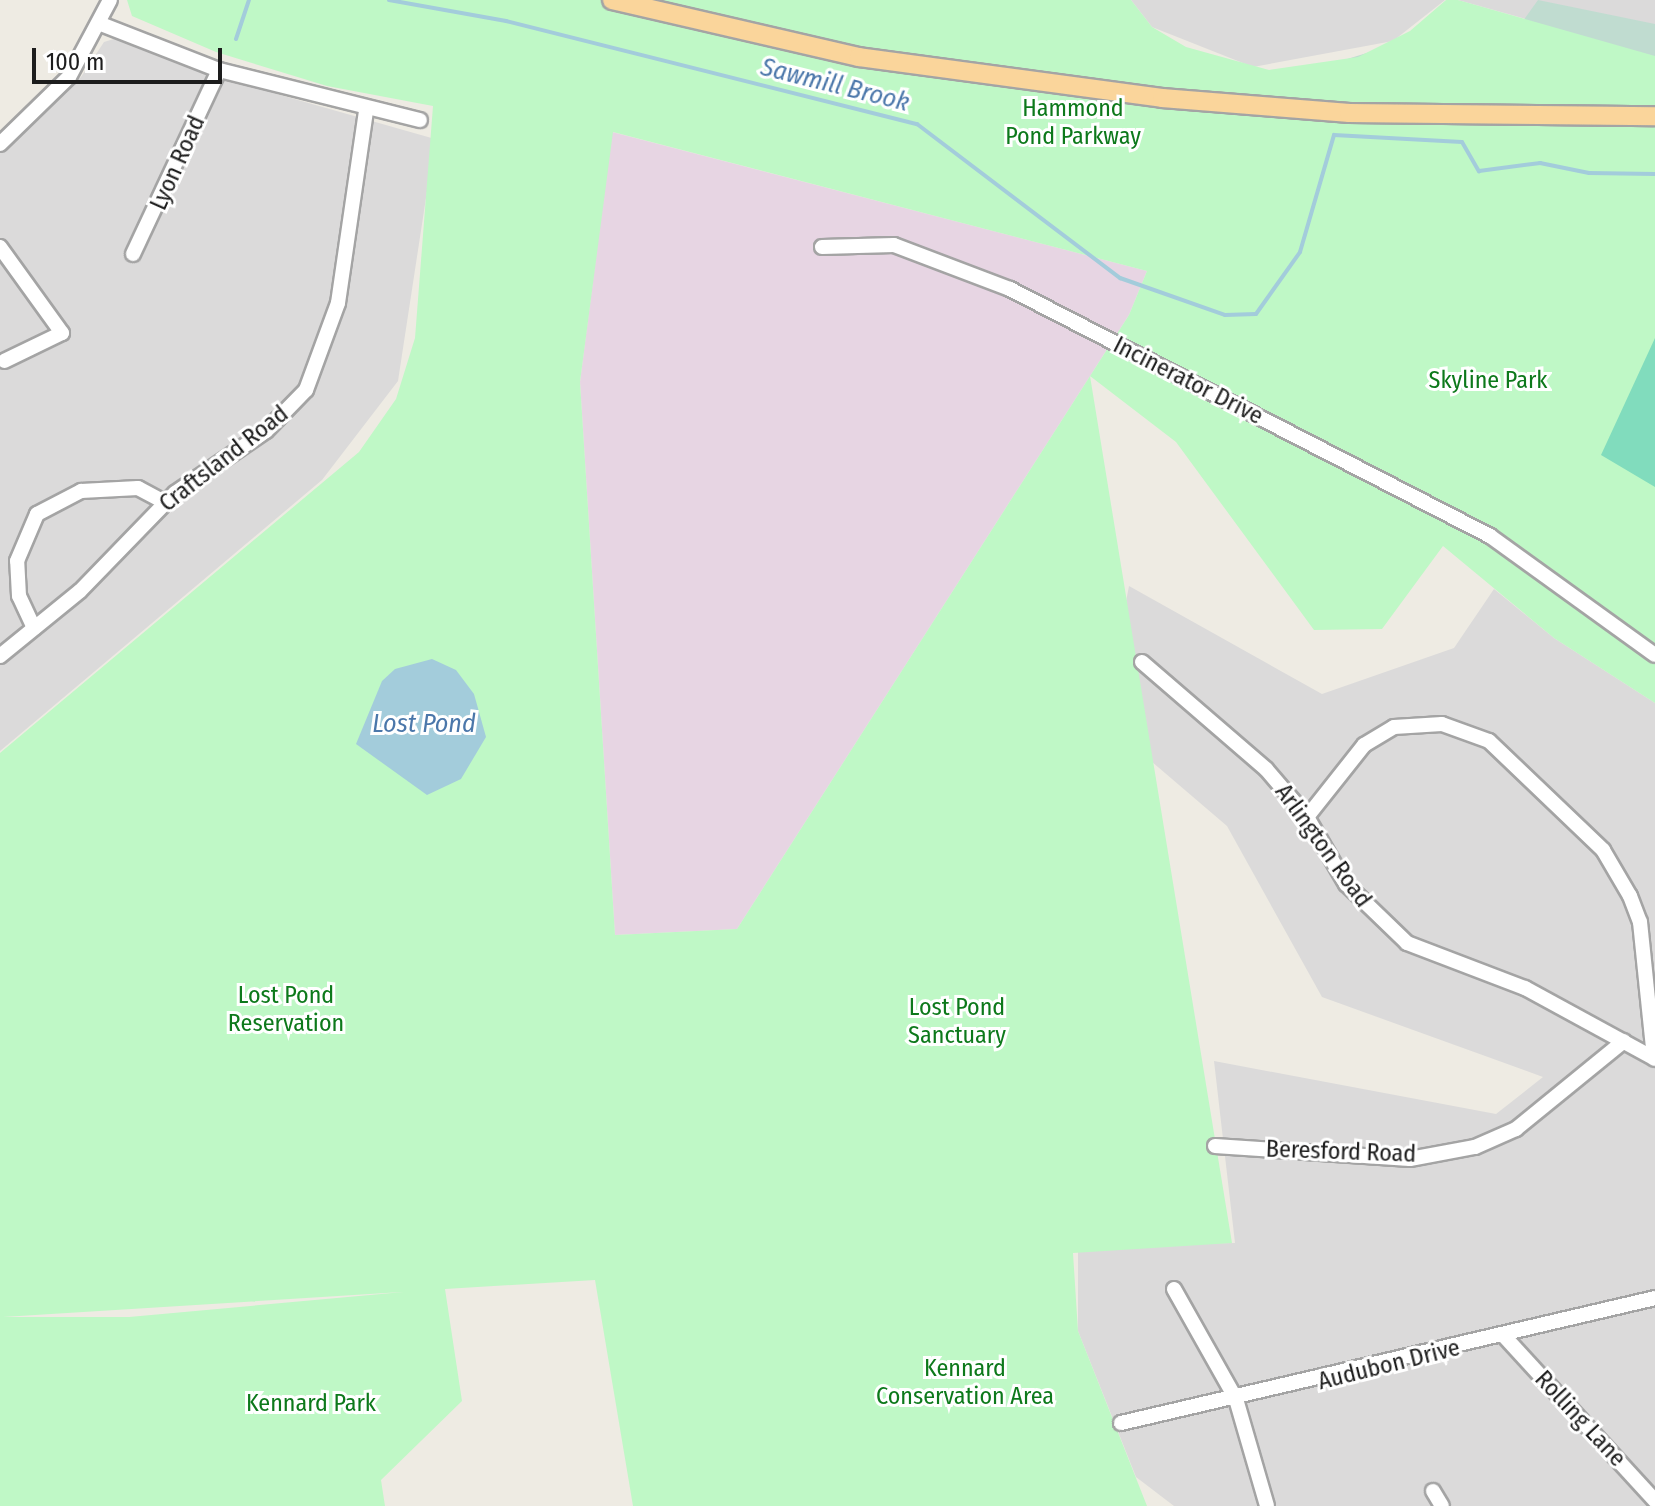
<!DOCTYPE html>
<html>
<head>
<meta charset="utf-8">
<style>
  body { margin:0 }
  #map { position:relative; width:1655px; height:1506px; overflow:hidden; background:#eeebe3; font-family:"Fira Sans Condensed",sans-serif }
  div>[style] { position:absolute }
  .residential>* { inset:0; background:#dbdada }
  .industrial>* { inset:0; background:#e7d5e3 }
  .wetland>* { inset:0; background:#c0dcd0 }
  .park>* { inset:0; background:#bff8c6 }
  .pitch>* { inset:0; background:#81dcbd }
  .water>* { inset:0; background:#a3ccdb }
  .stream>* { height:4px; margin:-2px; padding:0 2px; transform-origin:2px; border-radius:2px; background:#a3ccdb }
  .roads { filter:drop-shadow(2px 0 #a4a4a4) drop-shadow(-2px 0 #a4a4a4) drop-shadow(0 2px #a4a4a4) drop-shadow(0 -2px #a4a4a4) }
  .minor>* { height:14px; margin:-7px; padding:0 7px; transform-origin:7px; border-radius:7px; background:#fff }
  .major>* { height:18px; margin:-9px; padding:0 9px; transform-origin:9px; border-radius:9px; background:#fad59b }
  span { translate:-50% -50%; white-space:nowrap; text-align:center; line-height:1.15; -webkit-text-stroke:6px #fff; paint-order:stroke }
  .park-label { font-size:24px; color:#0d791b }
  .street-label { font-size:24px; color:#1d1d1d }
  .water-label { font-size:26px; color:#4b77aa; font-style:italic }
  .scale { position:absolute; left:32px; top:48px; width:190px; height:36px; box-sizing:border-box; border:4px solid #1d1d1d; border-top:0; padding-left:10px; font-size:24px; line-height:28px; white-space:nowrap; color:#1d1d1d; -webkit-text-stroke:6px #fff; paint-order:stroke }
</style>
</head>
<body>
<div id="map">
  <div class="residential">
    <div style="clip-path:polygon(1131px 0,1445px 0,1393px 41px,1253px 67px,1152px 27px)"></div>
    <div style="clip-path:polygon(1458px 0,1655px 0,1655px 56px,1594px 38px)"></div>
    <div style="clip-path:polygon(117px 38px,252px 87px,435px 139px,398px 381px,322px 480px,0 751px,0 153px,81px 77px,104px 42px)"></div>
    <div style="clip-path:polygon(1129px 586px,1322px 694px,1454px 648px,1494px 589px,1554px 638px,1655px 703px,1655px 1506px,1174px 1506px,1136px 1477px,1078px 1331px,1078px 1245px,1235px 1243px,1214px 1061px,1496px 1114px,1543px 1077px,1322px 997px,1227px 826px,1103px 720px)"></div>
  </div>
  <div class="industrial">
    <div style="clip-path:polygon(612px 132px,1147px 271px,1129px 315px,737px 929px,615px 935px,580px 382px)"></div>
  </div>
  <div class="wetland">
    <div style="clip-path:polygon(1538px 0,1655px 24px,1655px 97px,1328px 74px,1331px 64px,1409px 40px,1460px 2px,1523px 21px)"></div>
  </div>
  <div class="park">
    <div style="clip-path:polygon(evenodd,127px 0,1131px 0,1152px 27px,1186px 47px,1269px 70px,1358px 57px,1410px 31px,1446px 0,1458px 0,1655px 56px,1655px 703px,1554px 638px,1443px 546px,1382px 629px,1314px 630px,1176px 442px,1090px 376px,1232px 1243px,1073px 1253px,1078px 1331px,1147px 1506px,633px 1506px,595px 1280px,445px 1289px,462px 1401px,381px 1480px,385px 1506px,0 1506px,0 753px,359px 452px,396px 399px,415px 338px,433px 106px,327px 86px,216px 52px,132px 16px,127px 0,613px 132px,1147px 271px,1129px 315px,737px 929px,615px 935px,580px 382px,613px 132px,127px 0,403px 1292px,129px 1317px,3px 1317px,402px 1292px,403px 1292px)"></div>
  </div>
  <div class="pitch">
    <div style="clip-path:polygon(1655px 338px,1655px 487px,1601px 455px)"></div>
  </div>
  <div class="water">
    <div style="clip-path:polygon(432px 659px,456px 670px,474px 694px,486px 737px,461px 779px,427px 795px,356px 744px,382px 681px,395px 669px)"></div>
  </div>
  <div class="stream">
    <div style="left:389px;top:0;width:119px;rotate:10.2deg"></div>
    <div style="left:506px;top:21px;width:424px;rotate:14.1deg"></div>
    <div style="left:917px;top:124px;width:255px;rotate:37.2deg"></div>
    <div style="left:1120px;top:278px;width:111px;rotate:19.4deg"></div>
    <div style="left:1225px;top:315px;width:31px;rotate:-2deg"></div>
    <div style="left:1256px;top:314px;width:76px;rotate:-54.6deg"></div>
    <div style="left:1300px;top:252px;width:122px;rotate:-73.8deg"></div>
    <div style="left:1334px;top:135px;width:128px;rotate:3.1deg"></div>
    <div style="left:1462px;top:142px;width:34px;rotate:60deg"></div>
    <div style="left:1479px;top:171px;width:62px;rotate:-7.5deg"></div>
    <div style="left:1540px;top:163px;width:50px;rotate:11.5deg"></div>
    <div style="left:1589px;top:173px;width:66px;rotate:0.9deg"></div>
    <div style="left:236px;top:39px;width:41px;rotate:-71.6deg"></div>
  </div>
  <div class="roads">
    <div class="minor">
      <div style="left:101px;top:24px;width:127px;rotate:21.3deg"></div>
      <div style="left:219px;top:70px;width:207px;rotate:14deg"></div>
      <div style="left:0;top:144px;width:96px;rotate:-44.2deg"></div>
      <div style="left:69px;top:77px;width:87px;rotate:-62deg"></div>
      <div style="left:0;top:247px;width:106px;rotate:54.2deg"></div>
      <div style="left:62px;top:333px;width:64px;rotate:154.2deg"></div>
      <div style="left:822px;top:247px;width:72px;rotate:-1.6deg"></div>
      <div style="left:894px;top:245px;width:124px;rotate:20.8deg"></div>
      <div style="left:1010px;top:289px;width:540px;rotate:27.23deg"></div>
      <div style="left:1490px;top:536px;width:203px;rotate:35.8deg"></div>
      <div style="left:133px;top:254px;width:203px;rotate:-64.9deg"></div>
      <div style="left:34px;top:628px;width:35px;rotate:-115deg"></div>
      <div style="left:19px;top:596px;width:35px;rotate:-93deg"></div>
      <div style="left:17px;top:561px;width:51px;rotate:-66.9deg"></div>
      <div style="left:37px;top:514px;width:50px;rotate:-27.6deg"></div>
      <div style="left:81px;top:491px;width:57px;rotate:-3deg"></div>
      <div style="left:138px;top:488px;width:30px;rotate:28deg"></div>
      <div style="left:0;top:656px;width:103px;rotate:-39.1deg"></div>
      <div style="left:80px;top:591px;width:136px;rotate:-45.9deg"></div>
      <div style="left:175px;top:493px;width:110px;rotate:-34.3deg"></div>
      <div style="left:266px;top:431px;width:57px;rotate:-45.7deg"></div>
      <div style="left:306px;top:390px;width:93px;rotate:-69.8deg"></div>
      <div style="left:338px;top:303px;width:195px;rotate:-81.7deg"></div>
      <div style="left:1142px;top:662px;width:164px;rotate:40.8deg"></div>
      <div style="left:1266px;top:769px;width:63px;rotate:49.5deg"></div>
      <div style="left:1307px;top:817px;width:78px;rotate:59.8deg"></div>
      <div style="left:1346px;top:884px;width:85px;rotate:44deg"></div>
      <div style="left:1407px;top:943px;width:126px;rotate:20.9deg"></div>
      <div style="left:1525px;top:988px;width:148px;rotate:28.6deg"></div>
      <div style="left:1307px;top:817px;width:92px;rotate:-51.6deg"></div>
      <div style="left:1364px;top:745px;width:35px;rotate:-31deg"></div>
      <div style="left:1394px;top:727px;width:48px;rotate:-3.6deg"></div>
      <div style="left:1442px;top:724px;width:50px;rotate:19.9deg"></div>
      <div style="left:1489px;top:741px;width:158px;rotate:43.7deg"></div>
      <div style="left:1603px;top:850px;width:53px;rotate:59.6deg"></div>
      <div style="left:1630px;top:896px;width:28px;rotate:69deg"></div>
      <div style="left:1640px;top:922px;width:137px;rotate:84.1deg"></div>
      <div style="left:1215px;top:1146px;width:195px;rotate:3.8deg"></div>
      <div style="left:1410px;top:1159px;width:66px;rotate:-10.5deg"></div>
      <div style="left:1475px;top:1147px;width:45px;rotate:-23.7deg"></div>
      <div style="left:1516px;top:1129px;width:139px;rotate:-39.2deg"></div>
      <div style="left:1174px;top:1289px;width:126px;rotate:60.6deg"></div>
      <div style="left:1236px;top:1399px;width:111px;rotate:73.8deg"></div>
      <div style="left:1504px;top:1336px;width:224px;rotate:47.5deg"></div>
      <div style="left:1121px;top:1423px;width:548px;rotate:-13.17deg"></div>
      <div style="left:1433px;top:1491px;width:17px;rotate:59deg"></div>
    </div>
    <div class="major">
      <div style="left:612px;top:0;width:253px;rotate:13deg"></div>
      <div style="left:859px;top:57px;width:306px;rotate:7.7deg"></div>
      <div style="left:1162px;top:98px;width:188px;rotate:4.6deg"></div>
      <div style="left:1349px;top:113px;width:306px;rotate:0.6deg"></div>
    </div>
  </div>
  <div class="park-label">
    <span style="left:1073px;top:123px">Hammond<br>Pond Parkway</span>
    <span style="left:1488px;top:381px">Skyline Park</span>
    <span style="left:286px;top:1010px">Lost Pond<br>Reservation</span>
    <span style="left:957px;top:1022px">Lost Pond<br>Sanctuary</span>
    <span style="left:965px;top:1383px">Kennard<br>Conservation Area</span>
    <span style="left:311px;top:1404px">Kennard Park</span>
  </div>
  <div class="street-label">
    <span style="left:178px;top:163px;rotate:-66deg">Lyon Road</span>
    <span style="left:1188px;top:381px;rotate:27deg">Incinerator Drive</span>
    <span style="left:224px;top:459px;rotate:-38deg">Craftsland Road</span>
    <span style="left:1323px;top:846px;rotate:54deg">Arlington Road</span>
    <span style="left:1341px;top:1152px;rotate:2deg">Beresford Road</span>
    <span style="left:1389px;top:1365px;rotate:-14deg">Audubon Drive</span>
    <span style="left:1580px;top:1419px;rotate:47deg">Rolling Lane</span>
  </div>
  <div class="water-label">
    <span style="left:835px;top:85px;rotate:14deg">Sawmill Brook</span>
    <span style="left:424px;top:724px">Lost Pond</span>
  </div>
  <div class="scale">100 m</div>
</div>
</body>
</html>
